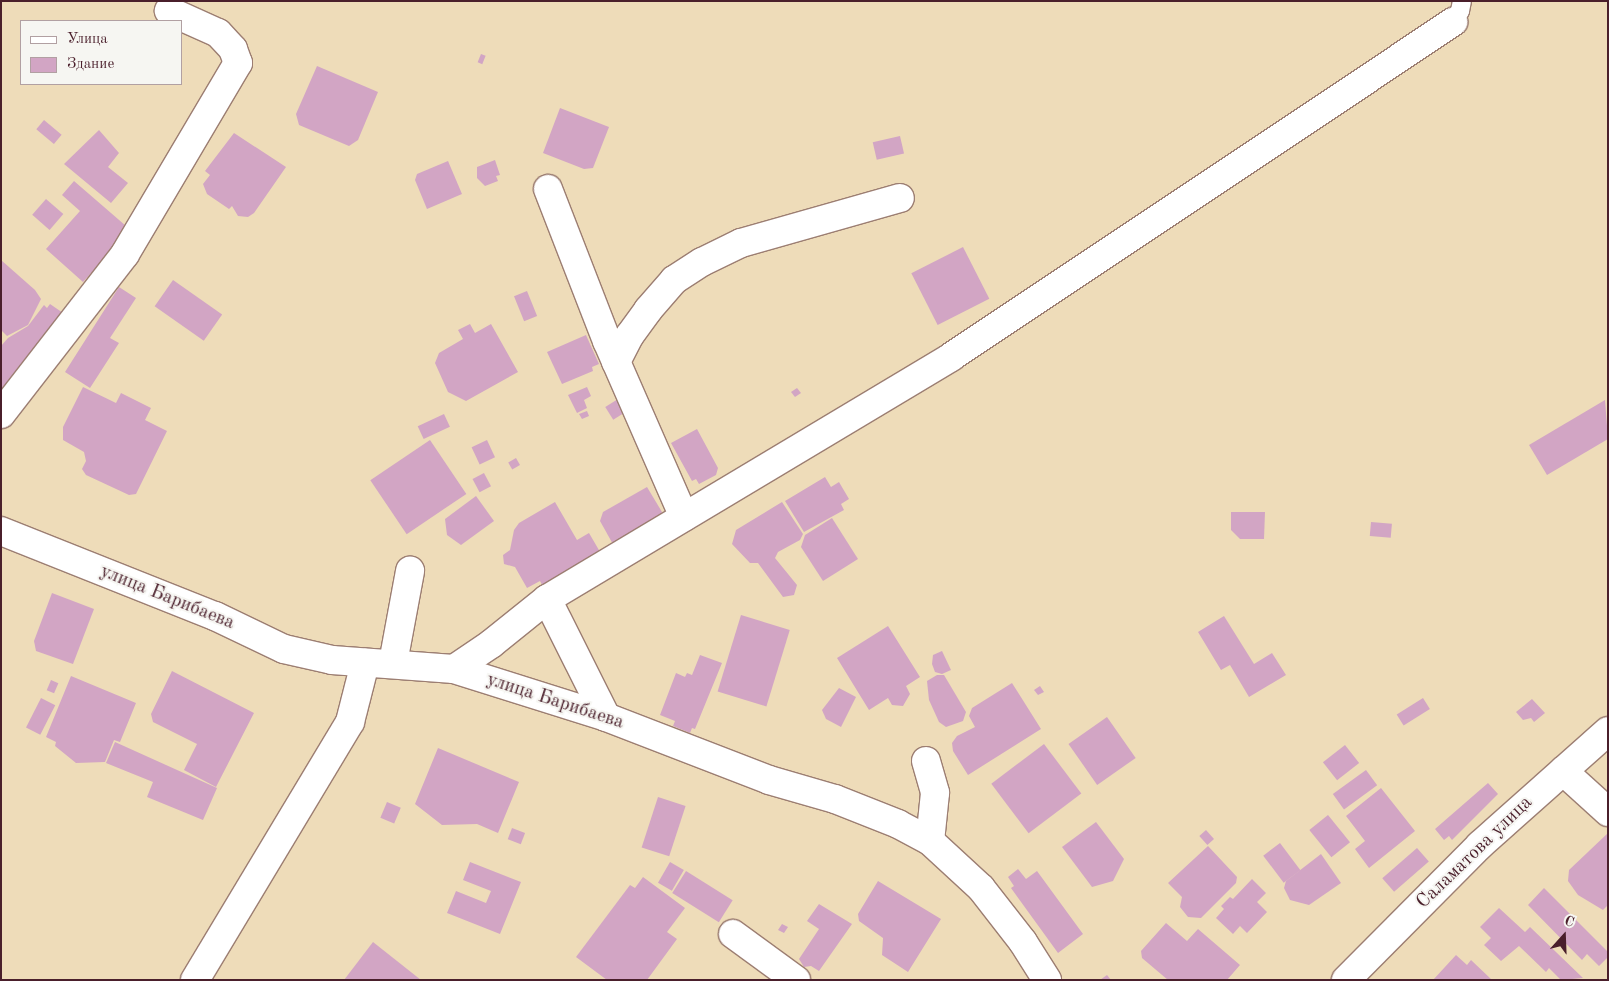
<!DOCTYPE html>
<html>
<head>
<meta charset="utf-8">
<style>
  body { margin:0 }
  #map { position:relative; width:1609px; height:981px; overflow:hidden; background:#eedcb9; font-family:"Old Standard TT",serif }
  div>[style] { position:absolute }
  .building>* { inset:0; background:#d2a5c4; transform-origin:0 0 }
  .roads { filter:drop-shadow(1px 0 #9c7e72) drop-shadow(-1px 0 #9c7e72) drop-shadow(0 1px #9c7e72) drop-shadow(0 -1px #9c7e72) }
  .service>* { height:18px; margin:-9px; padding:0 9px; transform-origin:9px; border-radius:9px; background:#fff }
  .minor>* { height:28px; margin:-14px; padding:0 14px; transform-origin:14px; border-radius:14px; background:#fff }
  span { translate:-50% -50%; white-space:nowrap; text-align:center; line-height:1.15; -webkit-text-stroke:4px #f6f6f2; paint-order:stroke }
  .street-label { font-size:19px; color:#4a1f2b }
  .frame { position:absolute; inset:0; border:2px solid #4a1f2b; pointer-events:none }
  .legend { position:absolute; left:20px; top:20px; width:162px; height:65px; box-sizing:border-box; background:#f6f6f2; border:1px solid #b1a0a2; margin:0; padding:6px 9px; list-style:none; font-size:15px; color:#4a1f2b }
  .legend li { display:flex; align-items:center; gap:10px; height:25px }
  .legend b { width:25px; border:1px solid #b1a0a2 }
  .north { position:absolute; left:1539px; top:911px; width:50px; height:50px; -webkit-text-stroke:4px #f6f6f2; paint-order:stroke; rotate:20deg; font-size:14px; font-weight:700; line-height:20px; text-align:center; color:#4a1f2b }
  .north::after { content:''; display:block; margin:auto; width:18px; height:22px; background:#4a1f2b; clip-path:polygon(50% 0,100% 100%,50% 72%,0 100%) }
</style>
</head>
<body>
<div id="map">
  <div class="building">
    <div style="left:481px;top:54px;width:5px;height:9px;rotate:22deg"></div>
    <div style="clip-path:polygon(317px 66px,378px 92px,358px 140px,349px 146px,299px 125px,296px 114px)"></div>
    <div style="clip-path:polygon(560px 108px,609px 127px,593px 168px,584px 169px,543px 153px)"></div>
    <div style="left:44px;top:120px;width:23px;height:12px;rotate:40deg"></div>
    <div style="clip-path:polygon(99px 130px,119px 153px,108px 167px,128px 183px,111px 203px,64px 164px)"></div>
    <div style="clip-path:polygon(234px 133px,286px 167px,254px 213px,248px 217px,238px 216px,232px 206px,229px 209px,207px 194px,203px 184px,210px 175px,205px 171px)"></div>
    <div style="left:900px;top:136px;width:18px;height:28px;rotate:77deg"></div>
    <div style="clip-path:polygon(495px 160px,500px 175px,496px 176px,498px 181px,485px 186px,477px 178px,477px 167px)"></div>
    <div style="clip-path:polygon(448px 161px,462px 194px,427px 209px,415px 180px,417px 174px)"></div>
    <div style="clip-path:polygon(74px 181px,126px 226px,119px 251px,101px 262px,83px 282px,46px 249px,80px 211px,62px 195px)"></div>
    <div style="left:46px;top:199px;width:23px;height:21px;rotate:41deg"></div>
    <div style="left:963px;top:247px;width:58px;height:58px;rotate:63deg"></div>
    <div style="clip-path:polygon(1px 260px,35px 290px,41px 299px,28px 325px,7px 336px,1px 330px)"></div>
    <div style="left:173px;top:280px;width:60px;height:32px;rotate:35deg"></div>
    <div style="clip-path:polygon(119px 287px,136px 298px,110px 338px,119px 343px,90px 388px,65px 372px)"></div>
    <div style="left:527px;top:291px;width:27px;height:14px;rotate:68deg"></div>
    <div style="clip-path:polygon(50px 304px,66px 315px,1px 393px,1px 346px,8px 338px,28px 326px,44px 305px,47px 308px)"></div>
    <div style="clip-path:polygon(470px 324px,475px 333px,491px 324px,518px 372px,466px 401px,448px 392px,435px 363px,439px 353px,463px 339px,458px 330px)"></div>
    <div style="clip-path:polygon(586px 335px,599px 364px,592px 367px,593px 371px,562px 384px,547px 352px)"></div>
    <div style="clip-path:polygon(83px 387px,116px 403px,121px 393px,151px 408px,145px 420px,167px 431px,136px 494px,129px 495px,86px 475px,82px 469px,86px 461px,84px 452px,63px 440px,63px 427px)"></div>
    <div style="clip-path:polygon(587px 387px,591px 396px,584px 400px,587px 408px,577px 413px,568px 395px)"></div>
    <div style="clip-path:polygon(797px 388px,801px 393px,795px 397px,791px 392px)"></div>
    <div style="left:618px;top:399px;width:15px;height:15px;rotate:58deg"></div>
    <div style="clip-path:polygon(1605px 400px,1608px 439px,1547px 475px,1529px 445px)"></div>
    <div style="clip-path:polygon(587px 411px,589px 416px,582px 419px,579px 414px)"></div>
    <div style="left:444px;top:414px;width:14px;height:29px;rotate:65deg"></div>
    <div style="clip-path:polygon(697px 429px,718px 468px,716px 475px,699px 484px,696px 479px,692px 481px,671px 443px)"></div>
    <div style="left:430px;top:440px;width:65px;height:72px;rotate:56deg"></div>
    <div style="left:487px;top:440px;width:19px;height:17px;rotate:65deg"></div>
    <div style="left:516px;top:458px;width:8px;height:9px;rotate:60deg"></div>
    <div style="left:484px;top:473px;width:15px;height:13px;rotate:62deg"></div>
    <div style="clip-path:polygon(825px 477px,831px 487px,839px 482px,849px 499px,841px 504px,844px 510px,804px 532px,785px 501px)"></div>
    <div style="clip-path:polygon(647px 487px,662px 512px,659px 522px,614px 546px,600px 521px,603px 512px)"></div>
    <div style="clip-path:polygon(476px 496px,494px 521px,461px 545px,447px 535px,445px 519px)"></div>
    <div style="clip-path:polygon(555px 502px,577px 540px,589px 533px,603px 557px,545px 590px,540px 581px,527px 588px,515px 567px,504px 564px,503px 555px,510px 550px,514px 530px,519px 523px)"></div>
    <div style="clip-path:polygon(782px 502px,803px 534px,800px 540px,778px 552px,775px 558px,797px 585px,794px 595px,783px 597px,758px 563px,750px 563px,732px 544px,736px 530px)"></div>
    <div style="clip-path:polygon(1231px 512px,1265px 512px,1264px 539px,1240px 539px,1231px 530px)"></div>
    <div style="clip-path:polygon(832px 518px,858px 559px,823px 581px,801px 547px,805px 535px)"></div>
    <div style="left:1371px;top:522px;width:21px;height:14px;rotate:5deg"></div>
    <div style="clip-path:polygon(52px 593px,94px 609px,73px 664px,36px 651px,34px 641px)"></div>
    <div style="left:741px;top:615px;width:51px;height:80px;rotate:17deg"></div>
    <div style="clip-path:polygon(1224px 616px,1254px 664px,1272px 653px,1286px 675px,1249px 697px,1230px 665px,1221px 670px,1198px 632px)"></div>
    <div style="clip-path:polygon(888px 626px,920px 677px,906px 686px,910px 694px,903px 706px,892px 705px,888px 698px,869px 710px,837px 658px)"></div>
    <div style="clip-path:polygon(942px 651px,951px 670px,942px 674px,935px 672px,932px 664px,933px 655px)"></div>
    <div style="clip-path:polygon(700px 655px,722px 663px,695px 729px,692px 728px,690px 733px,673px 726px,675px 721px,660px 715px,676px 673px,685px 677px,687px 673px,692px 675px)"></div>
    <div style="clip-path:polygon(172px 671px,254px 713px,216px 787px,184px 770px,197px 744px,153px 722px,151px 714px)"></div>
    <div style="clip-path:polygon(937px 675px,944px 675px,966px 712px,963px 721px,946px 727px,939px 722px,929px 700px,927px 681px)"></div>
    <div style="clip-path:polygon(71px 676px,136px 703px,120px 742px,114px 740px,105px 762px,76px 763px,55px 746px,56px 742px,46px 737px)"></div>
    <div style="left:51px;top:680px;width:8px;height:11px;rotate:23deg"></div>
    <div style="clip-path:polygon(1012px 683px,1041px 729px,968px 775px,953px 751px,952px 743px,957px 736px,975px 727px,969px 716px,972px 708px)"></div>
    <div style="clip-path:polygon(1040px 686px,1044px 692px,1038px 695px,1034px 690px)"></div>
    <div style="clip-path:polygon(839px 688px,856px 697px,841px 727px,826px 719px,822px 710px)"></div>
    <div style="left:41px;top:698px;width:16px;height:33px;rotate:27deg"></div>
    <div style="left:1423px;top:698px;width:13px;height:31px;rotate:58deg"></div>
    <div style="clip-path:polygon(1532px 699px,1545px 713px,1534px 722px,1531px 718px,1523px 720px,1516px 712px)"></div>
    <div style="left:1107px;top:717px;width:50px;height:47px;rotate:55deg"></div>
    <div style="clip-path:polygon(115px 742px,217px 788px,203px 820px,147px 797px,153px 782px,106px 763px)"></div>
    <div style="left:1044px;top:744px;width:62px;height:66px;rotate:53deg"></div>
    <div style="left:1345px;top:745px;width:23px;height:28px;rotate:52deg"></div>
    <div style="clip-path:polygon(438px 748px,519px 782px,498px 833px,477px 824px,442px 825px,415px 804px)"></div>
    <div style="left:1366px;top:770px;width:19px;height:41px;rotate:54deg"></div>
    <div style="clip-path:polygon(1488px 783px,1498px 794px,1452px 840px,1449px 836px,1444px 840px,1435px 829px)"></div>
    <div style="clip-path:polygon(1381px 788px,1415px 831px,1369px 868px,1355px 849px,1365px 841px,1346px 816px)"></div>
    <div style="left:658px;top:797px;width:29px;height:53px;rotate:18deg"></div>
    <div style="left:387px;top:802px;width:15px;height:17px;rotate:23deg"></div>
    <div style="left:1328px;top:815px;width:35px;height:24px;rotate:51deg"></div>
    <div style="clip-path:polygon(1096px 822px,1124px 859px,1113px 881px,1092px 887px,1062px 847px)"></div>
    <div style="left:512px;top:828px;width:14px;height:12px;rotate:21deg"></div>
    <div style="left:1206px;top:830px;width:12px;height:9px;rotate:48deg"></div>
    <div style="clip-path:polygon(1608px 833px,1608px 905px,1603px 910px,1578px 895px,1568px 881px,1569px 870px)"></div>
    <div style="left:1280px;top:843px;width:34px;height:21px;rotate:53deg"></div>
    <div style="clip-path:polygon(1208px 846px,1237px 877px,1236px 883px,1201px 918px,1188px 917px,1180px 907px,1182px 897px,1168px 883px)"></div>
    <div style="left:1417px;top:848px;width:18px;height:46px;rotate:49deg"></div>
    <div style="clip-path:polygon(1321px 854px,1341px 883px,1309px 905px,1290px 900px,1284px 888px,1286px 881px)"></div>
    <div style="clip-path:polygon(470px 862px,521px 882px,500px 934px,447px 913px,456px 891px,486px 903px,491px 891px,463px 880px)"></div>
    <div style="left:670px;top:862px;width:16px;height:24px;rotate:30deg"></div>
    <div style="clip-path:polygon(1018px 869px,1026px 879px,1037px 871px,1083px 934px,1058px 953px,1011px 888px,1014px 886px,1008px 877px)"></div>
    <div style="left:686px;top:871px;width:55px;height:26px;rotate:32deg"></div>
    <div style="clip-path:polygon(643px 877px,685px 908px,667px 932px,677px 939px,647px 980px,607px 980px,576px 957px,630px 885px,635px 888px)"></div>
    <div style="clip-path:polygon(1252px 879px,1266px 893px,1257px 902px,1267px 912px,1247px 933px,1240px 926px,1233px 934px,1216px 918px,1224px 909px,1221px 906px,1230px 897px,1233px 899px)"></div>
    <div style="clip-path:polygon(878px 881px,941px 919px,908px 972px,882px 955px,883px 938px,859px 921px,858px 914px)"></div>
    <div style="clip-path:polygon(1544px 888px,1608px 952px,1608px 957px,1599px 966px,1587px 954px,1582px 960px,1528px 905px)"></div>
    <div style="clip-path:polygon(819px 904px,852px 924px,819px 971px,811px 966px,804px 967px,799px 959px,819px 929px,807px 921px)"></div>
    <div style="clip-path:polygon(1499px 908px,1525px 932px,1530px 927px,1583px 978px,1561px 980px,1549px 968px,1546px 972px,1519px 946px,1501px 961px,1484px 945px,1491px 938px,1480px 927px)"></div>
    <div style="clip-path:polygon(1166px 923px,1187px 941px,1198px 929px,1240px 965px,1227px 980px,1168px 980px,1142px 958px,1141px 951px)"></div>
    <div style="clip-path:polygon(782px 924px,788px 927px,784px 933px,778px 930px)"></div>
    <div style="clip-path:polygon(373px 942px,421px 980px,344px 980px)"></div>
    <div style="clip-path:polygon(1456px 955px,1467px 965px,1471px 960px,1492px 980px,1433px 980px)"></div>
    <div style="clip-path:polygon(1107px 975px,1111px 980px,1100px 980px)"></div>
  </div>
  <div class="roads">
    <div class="service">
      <div style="left:1453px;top:22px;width:13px;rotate:-58deg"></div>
      <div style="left:1460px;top:11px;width:10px;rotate:-79deg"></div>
    </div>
    <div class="minor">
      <div style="left:548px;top:189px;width:163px;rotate:68.8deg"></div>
      <div style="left:607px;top:341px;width:192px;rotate:66.4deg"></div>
      <div style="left:616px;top:362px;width:30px;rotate:-63deg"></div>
      <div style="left:630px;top:335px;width:31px;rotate:-54deg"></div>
      <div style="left:648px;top:310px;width:40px;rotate:-49deg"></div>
      <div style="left:674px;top:280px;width:33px;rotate:-33deg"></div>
      <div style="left:702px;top:262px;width:43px;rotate:-26deg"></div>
      <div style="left:741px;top:243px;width:165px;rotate:-15.8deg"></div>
      <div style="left:1px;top:414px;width:202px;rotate:-52.2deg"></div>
      <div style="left:125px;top:254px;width:222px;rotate:-59.4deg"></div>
      <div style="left:238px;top:63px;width:15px;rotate:-110deg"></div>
      <div style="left:233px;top:49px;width:22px;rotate:-133deg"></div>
      <div style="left:218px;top:33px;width:54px;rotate:-155.8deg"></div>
      <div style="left:1px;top:531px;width:230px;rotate:21.7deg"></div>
      <div style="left:215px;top:616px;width:76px;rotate:25.6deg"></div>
      <div style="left:284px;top:649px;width:49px;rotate:12.9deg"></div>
      <div style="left:332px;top:660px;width:122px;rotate:4.2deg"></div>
      <div style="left:454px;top:669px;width:159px;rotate:17.5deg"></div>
      <div style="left:606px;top:717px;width:175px;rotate:21.1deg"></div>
      <div style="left:769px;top:780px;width:69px;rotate:16.1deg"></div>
      <div style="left:835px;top:799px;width:68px;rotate:21.6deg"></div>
      <div style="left:898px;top:824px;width:36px;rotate:28deg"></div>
      <div style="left:930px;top:841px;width:69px;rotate:42.7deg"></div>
      <div style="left:981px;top:888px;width:68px;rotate:52.1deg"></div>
      <div style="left:1023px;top:942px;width:45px;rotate:57.7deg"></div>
      <div style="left:547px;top:599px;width:132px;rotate:63.4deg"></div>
      <div style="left:393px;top:663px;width:94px;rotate:-79.5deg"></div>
      <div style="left:454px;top:669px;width:45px;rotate:-34deg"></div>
      <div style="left:491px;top:644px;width:72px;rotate:-38.8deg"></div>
      <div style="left:547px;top:599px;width:471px;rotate:-30.9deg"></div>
      <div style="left:951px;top:357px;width:604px;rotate:-33.72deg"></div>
      <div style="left:926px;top:761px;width:33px;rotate:74deg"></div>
      <div style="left:935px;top:793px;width:48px;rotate:95.9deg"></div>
      <div style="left:1563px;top:771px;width:61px;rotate:42.3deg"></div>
      <div style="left:733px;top:934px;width:78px;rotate:36.1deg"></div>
      <div style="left:195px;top:980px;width:301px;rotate:-59deg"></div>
      <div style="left:350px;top:722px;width:61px;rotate:-75.7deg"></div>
      <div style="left:1346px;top:980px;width:190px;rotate:-45.2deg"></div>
      <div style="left:1480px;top:845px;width:171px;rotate:-41.7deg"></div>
    </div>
  </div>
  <div class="street-label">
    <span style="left:167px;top:598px;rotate:22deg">улица Барибаева</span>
    <span style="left:555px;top:702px;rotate:18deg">улица Барибаева</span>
    <span style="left:1475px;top:853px;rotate:-44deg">Саламатова улица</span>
  </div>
  <div class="frame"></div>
  <ul class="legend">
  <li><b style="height:6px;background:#fff"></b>Улица</li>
  <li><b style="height:14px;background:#d2a5c4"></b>Здание</li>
  </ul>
  <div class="north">С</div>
</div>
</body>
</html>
